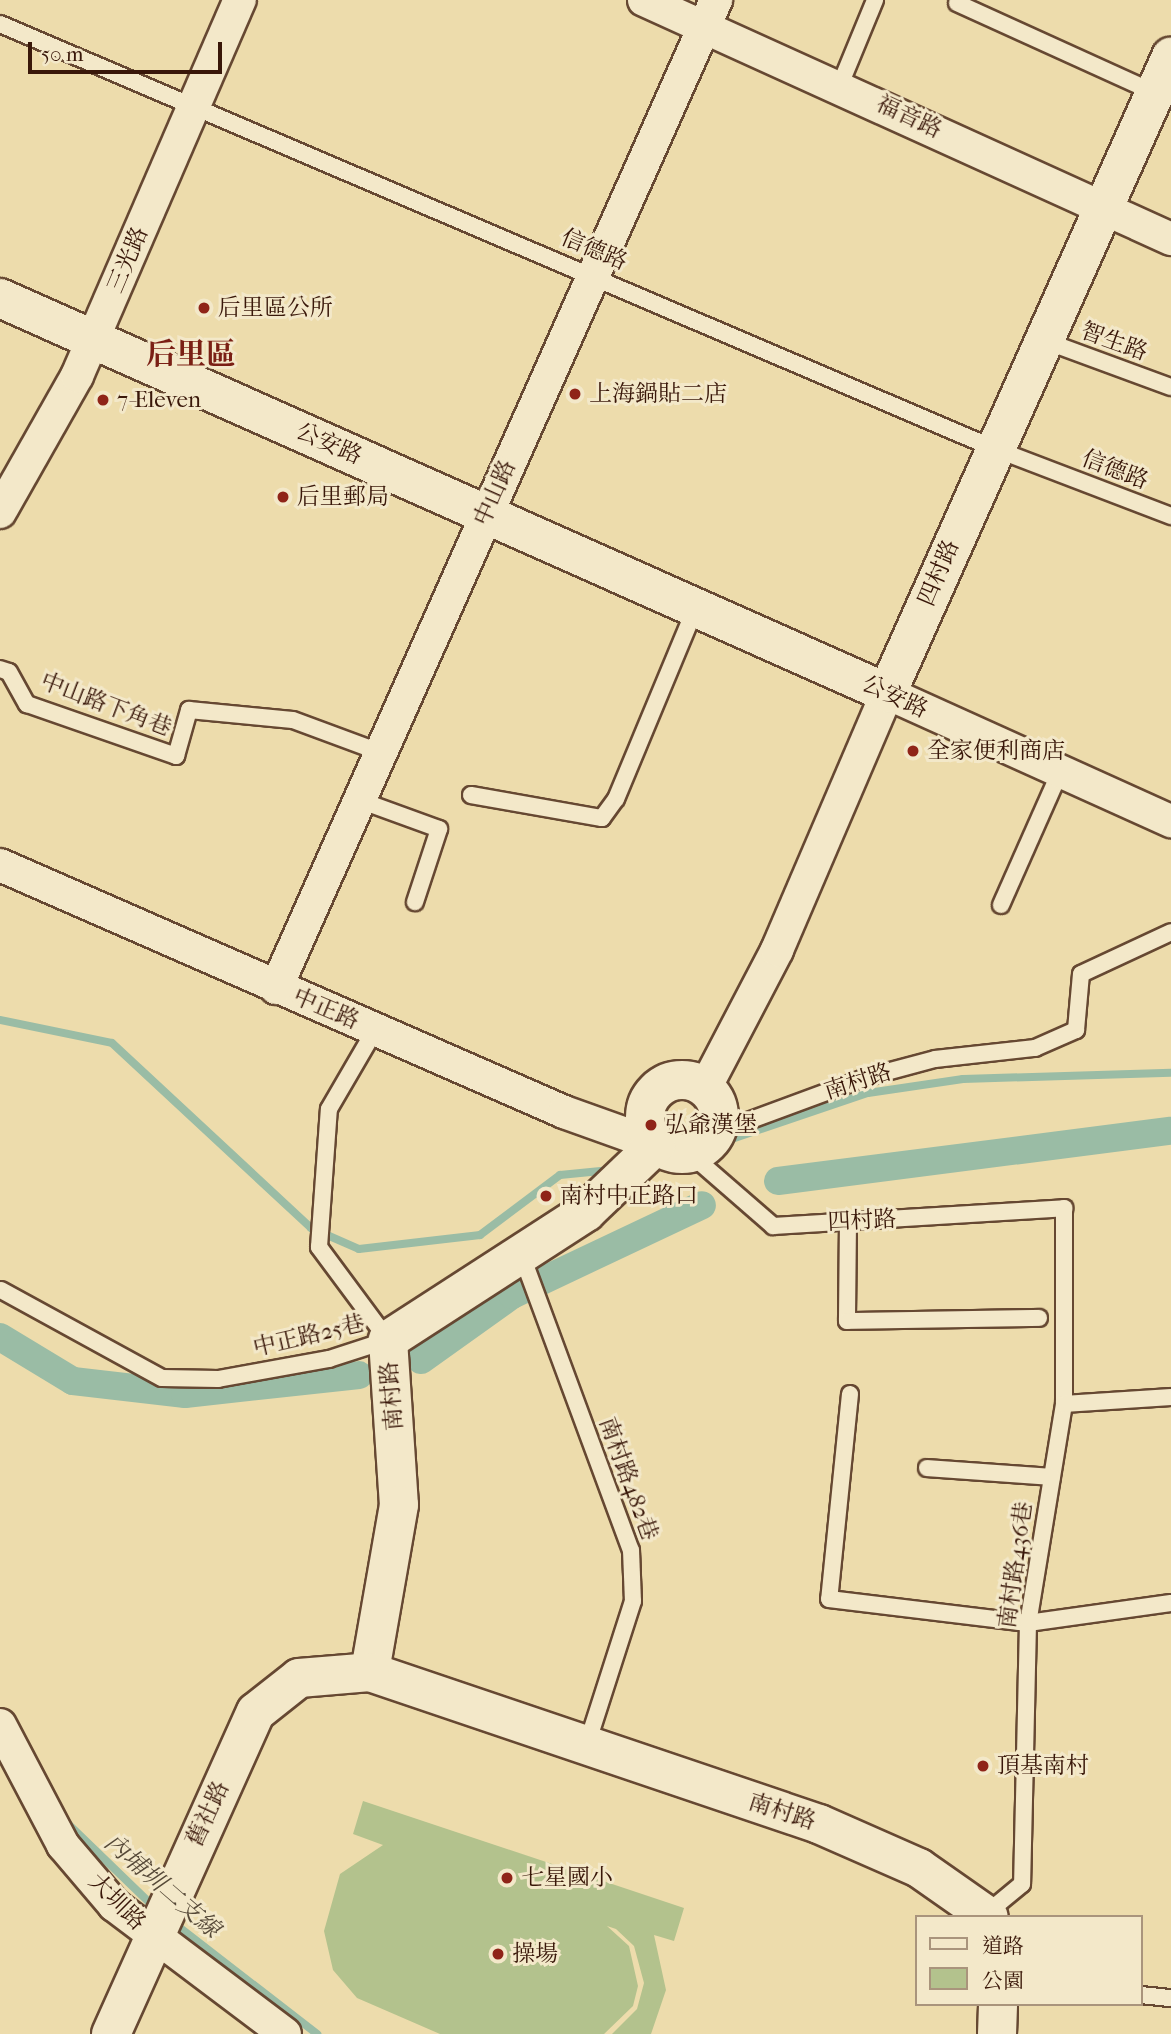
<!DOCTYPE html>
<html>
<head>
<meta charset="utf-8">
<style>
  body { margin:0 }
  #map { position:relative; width:1171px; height:2034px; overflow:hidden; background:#eddcac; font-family:"IM FELL French Canon","Noto Serif TC",serif }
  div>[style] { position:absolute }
  .green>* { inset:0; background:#b3c28d }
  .stream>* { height:8px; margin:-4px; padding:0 4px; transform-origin:4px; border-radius:4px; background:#9abca5 }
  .canal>* { height:28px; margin:-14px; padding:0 14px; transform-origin:14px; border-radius:14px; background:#9abca5 }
  .roads { filter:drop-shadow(2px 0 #664832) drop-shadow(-2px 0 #664832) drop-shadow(0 2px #664832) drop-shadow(0 -2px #664832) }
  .service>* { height:16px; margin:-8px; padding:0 8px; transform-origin:8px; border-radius:8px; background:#f3e8c9 }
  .minor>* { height:32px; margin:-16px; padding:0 16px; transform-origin:16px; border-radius:16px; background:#f3e8c9 }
  .tertiary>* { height:38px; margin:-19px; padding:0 19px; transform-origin:19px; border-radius:19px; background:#f3e8c9 }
  .tertiary>.ring { margin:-19px; padding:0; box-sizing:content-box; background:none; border:38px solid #f3e8c9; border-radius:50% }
  .secondary>* { height:38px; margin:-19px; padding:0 19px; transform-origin:19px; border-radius:19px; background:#f3e8c9 }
  .dots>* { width:19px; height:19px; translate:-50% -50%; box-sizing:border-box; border:4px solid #f3e8c9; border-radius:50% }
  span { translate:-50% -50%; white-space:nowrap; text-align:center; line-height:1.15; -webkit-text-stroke:6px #f3e8c9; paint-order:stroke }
  .street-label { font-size:23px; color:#391709 }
  .poi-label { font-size:23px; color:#391709 }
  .left { translate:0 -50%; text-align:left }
  .water-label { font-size:24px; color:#564938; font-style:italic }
  .district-label { font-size:30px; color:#7a1f14; font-weight:700 }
  .legend { position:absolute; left:915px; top:1915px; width:228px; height:91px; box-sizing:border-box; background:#f3e8c9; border:2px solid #a9947c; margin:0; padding:9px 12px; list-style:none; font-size:21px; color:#391709 }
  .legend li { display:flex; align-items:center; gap:14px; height:35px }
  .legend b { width:35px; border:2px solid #a9947c }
  .scale { position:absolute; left:28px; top:42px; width:194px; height:32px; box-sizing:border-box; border:4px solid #391709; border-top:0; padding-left:9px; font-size:21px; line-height:24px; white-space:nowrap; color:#391709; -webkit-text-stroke:5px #f3e8c9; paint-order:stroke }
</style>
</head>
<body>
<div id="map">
  <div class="green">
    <div style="clip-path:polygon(363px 1801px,684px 1908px,674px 1941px,654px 1935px,666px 1990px,651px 2034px,612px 2034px,637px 2009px,644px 1983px,634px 1946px,616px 1929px,607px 1926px,629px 1946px,638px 1986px,633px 2006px,604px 2034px,440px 2034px,357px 1998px,333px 1970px,324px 1931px,340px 1874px,383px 1845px,353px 1834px)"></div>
  </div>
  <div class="stream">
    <div style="left:0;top:1020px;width:114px;rotate:11.6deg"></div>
    <div style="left:112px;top:1043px;width:272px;rotate:42.9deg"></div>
    <div style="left:311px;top:1228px;width:52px;rotate:23.6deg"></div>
    <div style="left:359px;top:1249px;width:122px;rotate:-6.6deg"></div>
    <div style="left:480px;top:1235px;width:100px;rotate:-36.9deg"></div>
    <div style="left:560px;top:1175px;width:51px;rotate:-5.6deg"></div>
    <div style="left:658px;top:1164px;width:222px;rotate:-18.7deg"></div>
    <div style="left:868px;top:1093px;width:96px;rotate:-8.4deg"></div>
    <div style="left:963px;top:1079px;width:208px;rotate:-1.7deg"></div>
    <div style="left:67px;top:1823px;width:124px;rotate:44deg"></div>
    <div style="left:171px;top:1921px;width:185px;rotate:37.7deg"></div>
  </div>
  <div class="canal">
    <div style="left:778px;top:1181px;width:396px;rotate:-7.3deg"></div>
    <div style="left:0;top:1337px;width:85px;rotate:31.1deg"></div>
    <div style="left:73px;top:1381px;width:113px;rotate:6.6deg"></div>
    <div style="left:185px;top:1394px;width:175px;rotate:-6.2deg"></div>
    <div style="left:421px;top:1360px;width:112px;rotate:-35.5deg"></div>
    <div style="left:512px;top:1295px;width:210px;rotate:-25.3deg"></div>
  </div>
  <div class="roads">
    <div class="service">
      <div style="left:957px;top:3px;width:217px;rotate:24.4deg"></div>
      <div style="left:0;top:24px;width:1080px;rotate:23.12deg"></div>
      <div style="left:993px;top:448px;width:191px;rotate:20.9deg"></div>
      <div style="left:840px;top:85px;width:92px;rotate:-67.6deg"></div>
      <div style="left:1043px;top:340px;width:136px;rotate:20.2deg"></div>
      <div style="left:0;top:669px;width:9px;rotate:18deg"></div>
      <div style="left:9px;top:672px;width:37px;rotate:61deg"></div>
      <div style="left:27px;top:704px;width:158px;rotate:19.2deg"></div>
      <div style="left:176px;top:756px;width:48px;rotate:-74.2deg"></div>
      <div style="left:189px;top:710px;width:104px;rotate:5.5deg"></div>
      <div style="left:293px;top:720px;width:95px;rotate:20.3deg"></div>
      <div style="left:471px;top:795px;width:133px;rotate:10deg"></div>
      <div style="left:602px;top:818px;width:24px;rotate:-54deg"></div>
      <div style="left:616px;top:799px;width:208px;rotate:-67.4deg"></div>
      <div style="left:362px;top:801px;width:82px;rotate:20deg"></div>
      <div style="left:439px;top:829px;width:77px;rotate:108.2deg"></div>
      <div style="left:1001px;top:905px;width:143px;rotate:-66.1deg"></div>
      <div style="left:721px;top:1131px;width:153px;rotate:-20.3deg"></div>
      <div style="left:864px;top:1078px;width:73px;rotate:-15deg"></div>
      <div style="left:935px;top:1059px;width:101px;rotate:-6.3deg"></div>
      <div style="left:1035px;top:1048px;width:45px;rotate:-23.7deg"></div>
      <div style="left:1076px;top:1030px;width:56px;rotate:-84.9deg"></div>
      <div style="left:1081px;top:974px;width:99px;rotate:-25deg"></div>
      <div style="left:688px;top:1152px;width:113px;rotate:41deg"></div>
      <div style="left:773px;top:1226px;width:292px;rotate:-3.5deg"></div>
      <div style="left:1064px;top:1208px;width:196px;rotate:90deg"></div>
      <div style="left:1064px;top:1404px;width:222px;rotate:99.3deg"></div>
      <div style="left:1028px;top:1623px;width:261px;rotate:91.3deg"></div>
      <div style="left:1022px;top:1884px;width:45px;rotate:140.4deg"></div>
      <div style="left:848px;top:1222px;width:99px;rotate:90.6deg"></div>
      <div style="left:847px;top:1321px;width:192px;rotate:-0.9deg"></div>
      <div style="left:522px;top:1256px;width:314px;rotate:69.7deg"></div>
      <div style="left:631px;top:1550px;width:51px;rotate:87.8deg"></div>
      <div style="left:633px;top:1601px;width:153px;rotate:107.8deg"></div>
      <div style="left:1px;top:1290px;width:183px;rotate:28.7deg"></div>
      <div style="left:162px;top:1378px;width:56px;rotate:1deg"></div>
      <div style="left:218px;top:1379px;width:113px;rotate:-10.2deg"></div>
      <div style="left:329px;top:1359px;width:62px;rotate:-17.9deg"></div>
      <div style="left:388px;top:1340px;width:116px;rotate:-126.6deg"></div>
      <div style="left:319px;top:1247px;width:138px;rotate:-85.9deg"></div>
      <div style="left:329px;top:1109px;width:91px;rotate:-59.8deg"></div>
      <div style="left:850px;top:1394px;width:206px;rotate:95.8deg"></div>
      <div style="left:829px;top:1599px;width:200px;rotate:6.9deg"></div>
      <div style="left:1028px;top:1623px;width:144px;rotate:-8deg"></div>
      <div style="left:1064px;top:1404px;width:107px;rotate:-3.7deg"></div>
      <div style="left:927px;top:1468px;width:125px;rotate:4.1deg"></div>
      <div style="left:1141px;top:1995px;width:30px;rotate:6deg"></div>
    </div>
    <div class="minor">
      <div style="left:644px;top:0;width:579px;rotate:24.39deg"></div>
      <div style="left:0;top:512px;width:156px;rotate:-60.5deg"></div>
      <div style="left:77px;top:376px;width:410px;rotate:-66.6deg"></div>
      <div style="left:0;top:865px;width:616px;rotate:23.65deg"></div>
      <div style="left:564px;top:1112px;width:98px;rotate:19.7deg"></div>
      <div style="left:276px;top:988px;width:1082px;rotate:-65.99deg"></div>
      <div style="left:705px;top:1088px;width:156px;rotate:-62.4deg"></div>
      <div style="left:777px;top:950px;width:280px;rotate:-66.8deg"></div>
      <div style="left:887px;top:693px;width:312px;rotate:24.3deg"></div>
      <div style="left:0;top:1725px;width:136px;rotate:62.3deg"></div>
      <div style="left:63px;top:1845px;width:79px;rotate:49.6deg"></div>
      <div style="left:114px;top:1905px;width:214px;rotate:37deg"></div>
    </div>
    <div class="tertiary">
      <div class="ring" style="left:645px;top:1080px;width:36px;height:36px"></div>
      <div style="left:656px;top:1145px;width:97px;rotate:136.3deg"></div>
      <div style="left:586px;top:1212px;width:236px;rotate:147.1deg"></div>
      <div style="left:388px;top:1340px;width:165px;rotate:86.2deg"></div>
      <div style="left:399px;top:1505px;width:169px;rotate:99.9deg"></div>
      <div style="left:370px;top:1672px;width:474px;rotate:18.7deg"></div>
      <div style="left:819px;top:1824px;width:109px;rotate:23.7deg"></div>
      <div style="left:919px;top:1868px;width:85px;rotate:35deg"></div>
      <div style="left:111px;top:2034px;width:353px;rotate:-65.8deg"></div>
      <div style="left:256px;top:1712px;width:55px;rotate:-38.3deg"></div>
      <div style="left:299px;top:1678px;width:71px;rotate:-4.8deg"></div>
      <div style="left:997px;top:2034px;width:30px;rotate:-88deg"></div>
    </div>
    <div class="secondary">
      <div style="left:0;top:298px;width:971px;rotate:24deg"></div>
      <div style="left:887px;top:693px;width:697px;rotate:-65.94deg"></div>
    </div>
  </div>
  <div class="dots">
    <div style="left:204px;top:308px;background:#8f2418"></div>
    <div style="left:575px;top:394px;background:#8f2418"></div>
    <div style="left:103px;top:400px;background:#8f2418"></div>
    <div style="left:283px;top:497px;background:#8f2418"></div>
    <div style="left:913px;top:751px;background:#8f2418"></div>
    <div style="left:651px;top:1125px;background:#8f2418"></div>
    <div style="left:546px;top:1196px;background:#8f2418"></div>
    <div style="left:983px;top:1766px;background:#8f2418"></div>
    <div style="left:507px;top:1878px;background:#8f2418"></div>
    <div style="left:498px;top:1954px;background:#8f2418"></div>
  </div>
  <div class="street-label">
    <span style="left:909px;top:117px;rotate:25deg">福音路</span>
    <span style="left:594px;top:250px;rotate:23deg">信德路</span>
    <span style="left:128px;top:260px;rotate:-67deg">三光路</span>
    <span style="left:1114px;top:342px;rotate:20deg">智生路</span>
    <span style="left:329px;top:444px;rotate:24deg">公安路</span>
    <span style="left:1115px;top:470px;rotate:21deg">信德路</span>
    <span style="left:495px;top:493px;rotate:-66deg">中山路</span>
    <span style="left:939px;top:573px;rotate:-67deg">四村路</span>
    <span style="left:895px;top:697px;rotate:25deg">公安路</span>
    <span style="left:106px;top:705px;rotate:21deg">中山路下角巷</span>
    <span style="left:326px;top:1009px;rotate:23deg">中正路</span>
    <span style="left:858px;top:1082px;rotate:-18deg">南村路</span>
    <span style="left:862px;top:1221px;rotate:-3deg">四村路</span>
    <span style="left:309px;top:1336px;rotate:-13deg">中正路25巷</span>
    <span style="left:392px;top:1396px;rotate:-95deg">南村路</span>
    <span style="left:628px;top:1479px;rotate:70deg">南村路482巷</span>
    <span style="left:1016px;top:1565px;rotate:-82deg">南村路436巷</span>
    <span style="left:782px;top:1812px;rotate:18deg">南村路</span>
    <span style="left:208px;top:1814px;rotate:-65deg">舊社路</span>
    <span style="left:117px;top:1902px;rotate:45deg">大圳路</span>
  </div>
  <div class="poi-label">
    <span class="left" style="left:218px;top:308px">后里區公所</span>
    <span class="left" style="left:589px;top:394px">上海鍋貼二店</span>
    <span class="left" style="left:117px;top:400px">7-Eleven</span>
    <span class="left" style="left:297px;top:497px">后里郵局</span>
    <span class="left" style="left:927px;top:751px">全家便利商店</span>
    <span class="left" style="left:665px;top:1125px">弘爺漢堡</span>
    <span class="left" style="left:560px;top:1196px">南村中正路口</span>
    <span class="left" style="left:997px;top:1766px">頂基南村</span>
    <span class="left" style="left:521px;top:1878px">七星國小</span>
    <span class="left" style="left:512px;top:1954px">操場</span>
  </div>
  <div class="water-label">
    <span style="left:162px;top:1886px;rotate:41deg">內埔圳二支線</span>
  </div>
  <div class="district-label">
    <span style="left:191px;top:355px">后里區</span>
  </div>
  <ul class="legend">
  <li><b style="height:9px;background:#f3e8c9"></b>道路</li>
  <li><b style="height:19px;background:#b3c28d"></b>公園</li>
  </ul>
  <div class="scale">50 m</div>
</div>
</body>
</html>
